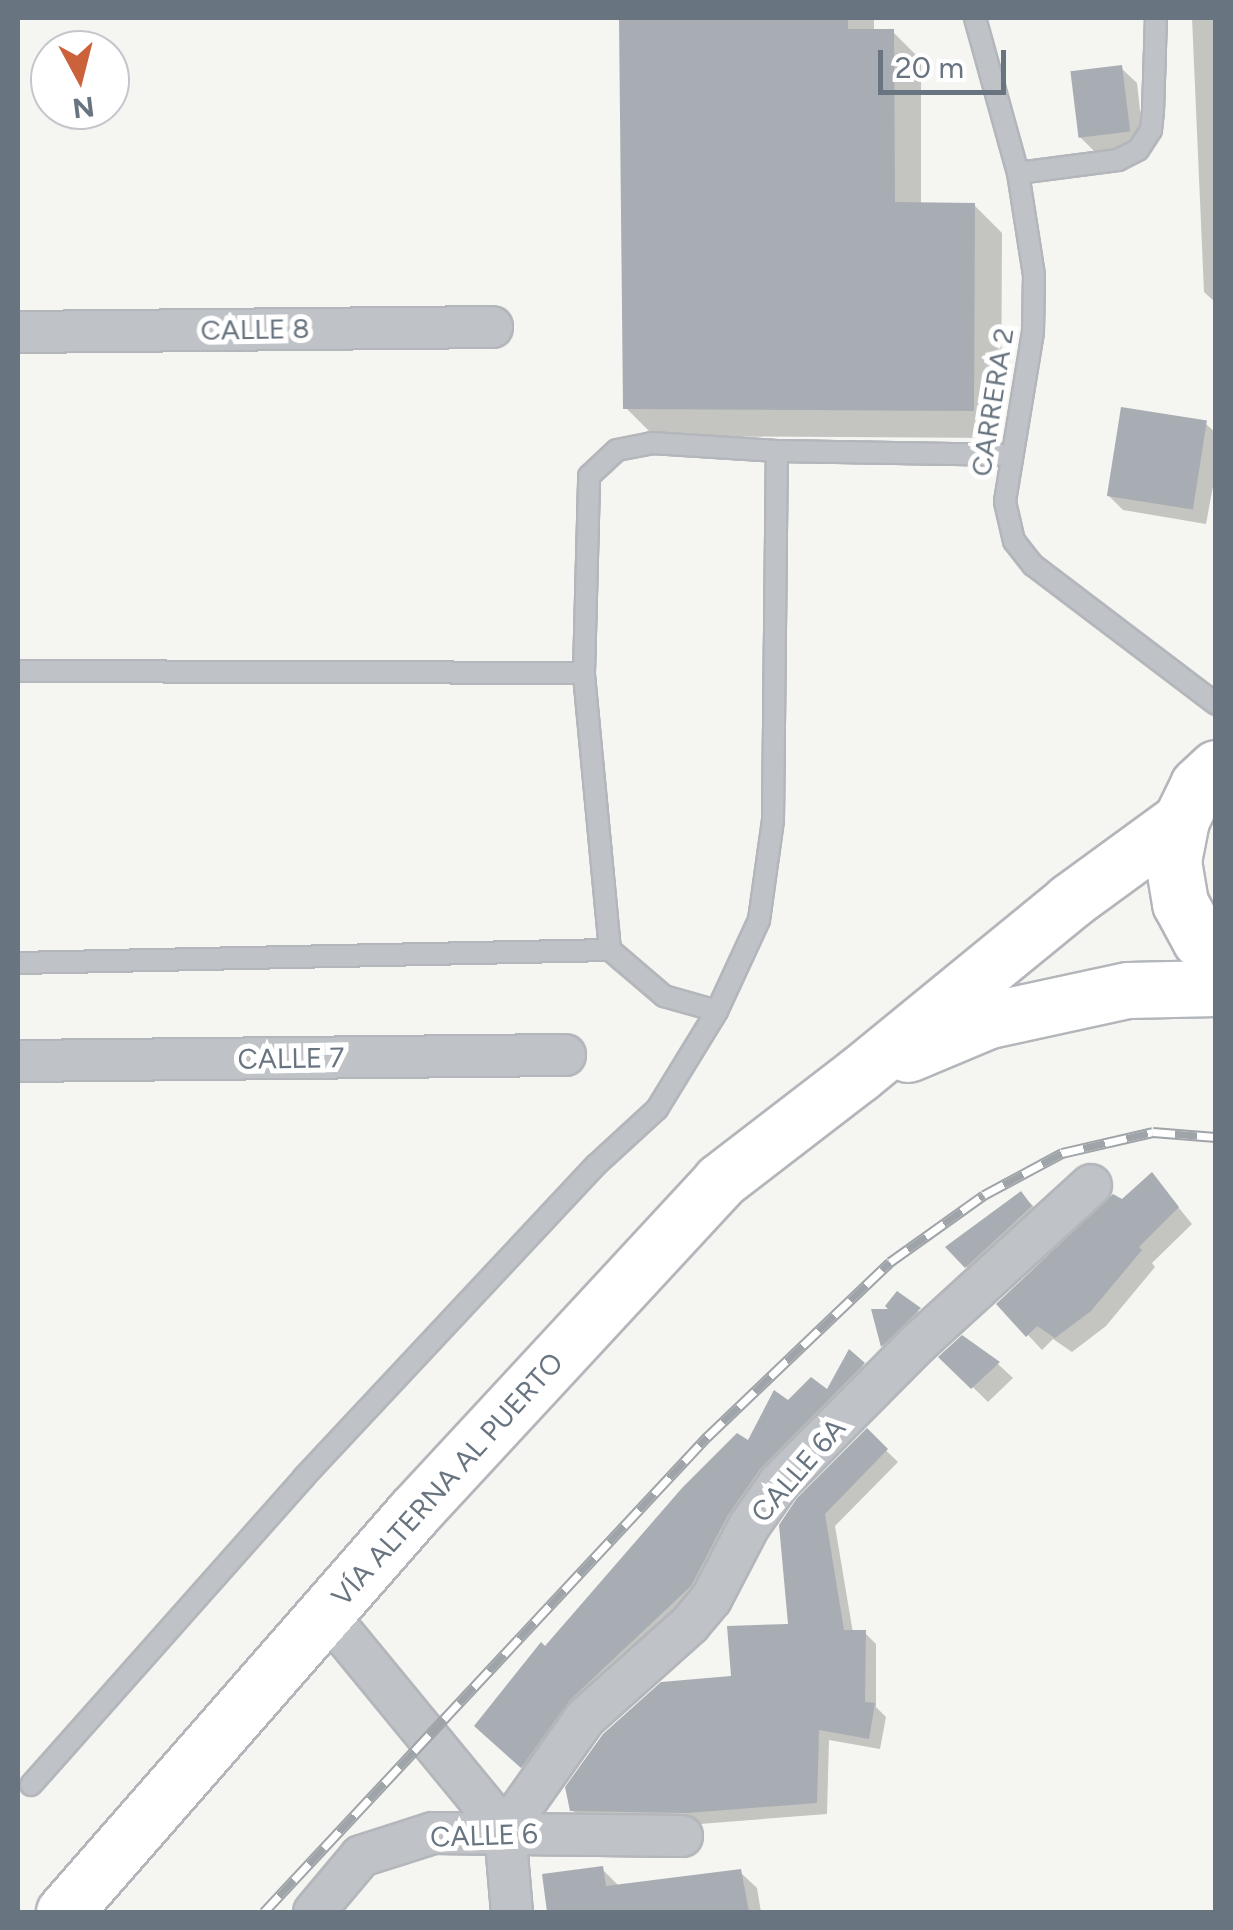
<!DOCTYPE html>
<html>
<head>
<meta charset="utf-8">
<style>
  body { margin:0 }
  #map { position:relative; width:1233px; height:1930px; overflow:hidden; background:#f5f5f2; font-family:Figtree,sans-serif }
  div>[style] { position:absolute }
  .shadow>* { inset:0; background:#0003; transform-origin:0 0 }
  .building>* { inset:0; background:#a7adb2; transform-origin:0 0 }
  .roads { filter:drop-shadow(2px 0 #b3b6ba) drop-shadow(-2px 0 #b3b6ba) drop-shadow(0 2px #b3b6ba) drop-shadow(0 -2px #b3b6ba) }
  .service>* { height:20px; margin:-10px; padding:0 10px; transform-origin:10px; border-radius:10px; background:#bfc2c6 }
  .minor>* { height:40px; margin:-20px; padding:0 20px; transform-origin:20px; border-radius:20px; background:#bfc2c6 }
  .primary>* { height:55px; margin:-27.5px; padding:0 27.5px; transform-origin:27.5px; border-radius:27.5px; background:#fff }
  .rail>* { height:11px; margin-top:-5.5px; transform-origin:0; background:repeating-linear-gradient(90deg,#fff 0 22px,#9fa4a9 0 44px); box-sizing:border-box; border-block:2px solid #9fa4a9 }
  span { translate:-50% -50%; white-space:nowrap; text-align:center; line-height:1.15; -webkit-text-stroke:10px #fff; paint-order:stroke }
  .street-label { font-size:28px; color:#687480 }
  .frame { position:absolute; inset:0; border:20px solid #687480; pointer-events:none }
  .north { position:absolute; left:30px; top:30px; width:100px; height:100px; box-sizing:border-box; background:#fff; border:2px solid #c3c7cc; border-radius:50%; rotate:173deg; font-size:28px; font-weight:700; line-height:40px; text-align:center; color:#687480 }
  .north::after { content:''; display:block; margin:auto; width:35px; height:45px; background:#cc623b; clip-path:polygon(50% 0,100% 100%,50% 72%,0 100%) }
  .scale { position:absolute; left:878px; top:50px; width:128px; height:45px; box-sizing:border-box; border:5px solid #687480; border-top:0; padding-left:12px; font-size:30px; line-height:35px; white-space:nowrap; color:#687480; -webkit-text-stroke:8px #fff; paint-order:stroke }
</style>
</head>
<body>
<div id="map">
  <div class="shadow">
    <div style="clip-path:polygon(624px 18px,874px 18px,874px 32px,893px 32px,921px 60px,921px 205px,974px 205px,1002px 233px,1001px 438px,654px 436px,626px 408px)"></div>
    <div style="clip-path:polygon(1192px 18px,1216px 18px,1216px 303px,1204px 292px)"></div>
    <div style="clip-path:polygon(1121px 68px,1137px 83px,1144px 146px,1095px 152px,1079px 136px)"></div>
    <div style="clip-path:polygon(1206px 424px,1216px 433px,1216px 470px,1206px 524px,1123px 510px,1108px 495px)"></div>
    <div style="clip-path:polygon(1152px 1175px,1192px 1224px,1152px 1263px,1155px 1267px,1106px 1326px,1072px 1352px,1053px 1339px,1042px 1350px,1028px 1335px,1122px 1202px)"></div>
    <div style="left:1021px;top:1194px;width:21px;height:90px;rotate:45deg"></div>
    <div style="clip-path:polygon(899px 1296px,934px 1324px,897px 1360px,883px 1346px,875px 1312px,894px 1311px)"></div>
    <div style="clip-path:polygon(942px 1357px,998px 1364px,1013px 1378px,988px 1402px)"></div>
    <div style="clip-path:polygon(863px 1365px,880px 1381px,539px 1783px,494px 1743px,546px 1649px,788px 1403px,828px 1393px)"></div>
    <div style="clip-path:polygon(867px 1432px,898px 1462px,835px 1526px,853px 1633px,865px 1633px,876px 1644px,876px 1707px,886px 1717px,880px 1749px,829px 1740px,827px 1814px,700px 1824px,584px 1821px,572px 1810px,734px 1679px,790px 1626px,781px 1526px)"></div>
    <div style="clip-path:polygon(602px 1869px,618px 1885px,740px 1872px,757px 1888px,761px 1912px,550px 1912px,545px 1876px)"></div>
  </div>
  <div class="building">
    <div style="clip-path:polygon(619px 18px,848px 18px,848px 29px,894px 29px,895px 202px,975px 203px,974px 411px,623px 409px)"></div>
    <div style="left:1122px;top:65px;width:67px;height:52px;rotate:83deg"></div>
    <div style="left:1121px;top:407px;width:87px;height:90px;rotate:9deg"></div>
    <div style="clip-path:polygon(1152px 1172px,1179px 1207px,1139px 1247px,1142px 1250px,1091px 1311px,1055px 1338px,1037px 1326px,1026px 1337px,996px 1304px,1113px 1194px,1122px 1199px)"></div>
    <div style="clip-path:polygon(1021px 1191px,1032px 1206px,965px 1268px,945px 1247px)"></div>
    <div style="clip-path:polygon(897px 1291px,921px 1308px,881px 1347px,871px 1309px,888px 1309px,885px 1306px)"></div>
    <div style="clip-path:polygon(962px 1335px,1000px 1362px,971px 1389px,938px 1357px)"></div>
    <div style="clip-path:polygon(849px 1349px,865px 1363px,760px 1469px,728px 1515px,691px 1586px,569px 1701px,521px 1768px,474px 1726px,541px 1642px,545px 1646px,682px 1488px,737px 1433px,748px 1440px,774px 1390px,788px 1400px,811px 1377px,827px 1389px)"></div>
    <div style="clip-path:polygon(867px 1428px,888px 1449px,825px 1514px,844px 1630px,866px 1630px,865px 1702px,875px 1703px,869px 1739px,819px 1730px,817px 1803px,687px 1813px,570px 1811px,565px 1787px,603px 1734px,661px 1682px,731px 1676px,727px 1626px,788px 1624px,779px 1525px,797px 1498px)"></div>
    <div style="clip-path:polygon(603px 1866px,606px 1886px,741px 1869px,749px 1912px,547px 1912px,542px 1874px)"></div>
  </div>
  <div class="roads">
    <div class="service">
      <div style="left:975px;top:18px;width:161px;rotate:74.5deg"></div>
      <div style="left:1018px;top:173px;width:103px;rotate:81.1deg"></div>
      <div style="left:1034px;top:275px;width:57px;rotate:91deg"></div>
      <div style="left:1033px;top:332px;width:172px;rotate:99.4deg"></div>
      <div style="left:1005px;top:502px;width:40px;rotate:77deg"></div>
      <div style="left:1014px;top:541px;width:31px;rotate:52deg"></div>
      <div style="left:1033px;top:565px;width:230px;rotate:37.2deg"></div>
      <div style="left:1018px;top:173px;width:101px;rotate:-7.4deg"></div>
      <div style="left:1118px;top:160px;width:22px;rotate:-27deg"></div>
      <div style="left:1138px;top:150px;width:24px;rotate:-57deg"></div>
      <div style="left:1151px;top:130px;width:18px;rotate:-84deg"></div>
      <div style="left:1153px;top:112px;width:94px;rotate:-88.2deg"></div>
      <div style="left:18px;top:671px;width:566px;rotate:0.2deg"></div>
      <div style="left:18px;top:963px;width:592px;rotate:-1.26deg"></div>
      <div style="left:717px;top:1011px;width:55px;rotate:-164.2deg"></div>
      <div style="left:664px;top:996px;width:71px;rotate:-139.6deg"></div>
      <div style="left:610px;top:950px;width:278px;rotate:-95.4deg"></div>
      <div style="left:584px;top:673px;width:197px;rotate:-88.5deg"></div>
      <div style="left:589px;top:476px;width:38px;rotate:-43deg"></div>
      <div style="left:617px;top:450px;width:36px;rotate:-11deg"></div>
      <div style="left:652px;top:443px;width:125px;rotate:3.7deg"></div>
      <div style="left:777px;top:451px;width:235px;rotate:1deg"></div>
      <div style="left:31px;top:1785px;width:412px;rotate:-48.4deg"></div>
      <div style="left:304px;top:1477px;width:427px;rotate:-46.9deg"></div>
      <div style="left:596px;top:1165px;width:83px;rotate:-42.6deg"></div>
      <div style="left:657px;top:1109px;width:115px;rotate:-58.5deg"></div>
      <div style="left:717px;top:1011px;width:100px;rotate:-65.2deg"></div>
      <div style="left:759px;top:920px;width:101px;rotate:-82deg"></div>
      <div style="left:773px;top:820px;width:369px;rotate:-89.4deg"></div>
    </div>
    <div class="minor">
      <div style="left:18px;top:332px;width:474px;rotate:-0.6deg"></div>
      <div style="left:18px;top:1061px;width:547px;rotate:-0.63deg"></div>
      <div style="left:326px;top:1613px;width:282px;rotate:50.6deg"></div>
      <div style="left:505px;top:1831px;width:138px;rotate:-54.7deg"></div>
      <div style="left:585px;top:1718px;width:141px;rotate:-41.8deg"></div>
      <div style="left:690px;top:1624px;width:33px;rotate:-50deg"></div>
      <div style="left:711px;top:1599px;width:82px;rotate:-62.5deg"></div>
      <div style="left:749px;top:1526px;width:52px;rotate:-55.1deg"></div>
      <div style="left:779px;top:1483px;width:197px;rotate:-45.2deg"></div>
      <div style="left:918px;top:1343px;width:234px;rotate:-42.4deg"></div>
      <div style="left:505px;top:1831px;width:81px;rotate:85.1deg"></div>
      <div style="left:314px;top:1912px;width:73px;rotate:-50deg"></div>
      <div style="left:361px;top:1856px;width:76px;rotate:-17.7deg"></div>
      <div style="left:433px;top:1833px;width:249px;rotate:0.7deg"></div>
    </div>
    <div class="primary">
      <div style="left:1216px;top:768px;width:25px;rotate:137deg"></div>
      <div style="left:1198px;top:785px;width:39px;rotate:116deg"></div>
      <div style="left:1181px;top:820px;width:42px;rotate:101deg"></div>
      <div style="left:1173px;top:861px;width:43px;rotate:80.5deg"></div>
      <div style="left:1180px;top:903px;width:42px;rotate:61.6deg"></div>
      <div style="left:1200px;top:940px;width:21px;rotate:41deg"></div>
      <div style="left:908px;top:1054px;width:88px;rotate:-22.8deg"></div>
      <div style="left:989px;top:1020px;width:142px;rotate:-12.2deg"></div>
      <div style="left:1128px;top:990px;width:88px;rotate:-1.3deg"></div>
      <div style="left:64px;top:1912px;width:532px;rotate:-48.81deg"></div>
      <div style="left:414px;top:1512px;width:451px;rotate:-47.2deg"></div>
      <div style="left:720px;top:1181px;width:175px;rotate:-37.6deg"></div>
      <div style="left:859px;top:1074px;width:273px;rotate:-39.3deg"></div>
      <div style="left:1070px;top:901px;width:137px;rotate:-36.1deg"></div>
    </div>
  </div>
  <div class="rail">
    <div style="left:264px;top:1912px;width:650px;rotate:-47deg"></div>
    <div style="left:707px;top:1437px;width:253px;rotate:-43.7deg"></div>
    <div style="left:890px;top:1262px;width:115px;rotate:-35.5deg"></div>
    <div style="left:984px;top:1195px;width:89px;rotate:-28.3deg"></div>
    <div style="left:1062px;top:1153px;width:93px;rotate:-13deg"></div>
    <div style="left:1153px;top:1132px;width:63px;rotate:4.5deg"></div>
  </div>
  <div class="street-label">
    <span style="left:255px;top:329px;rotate:-1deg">CALLE 8</span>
    <span style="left:992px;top:402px;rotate:-81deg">CARRERA 2</span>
    <span style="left:291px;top:1058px;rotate:-1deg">CALLE 7</span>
    <span style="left:798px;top:1470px;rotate:-49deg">CALLE 6A</span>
    <span style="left:447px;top:1479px;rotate:-48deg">VÍA ALTERNA AL PUERTO</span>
    <span style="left:484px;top:1835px;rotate:-2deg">CALLE 6</span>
  </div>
  <div class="frame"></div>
  <div class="north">N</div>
  <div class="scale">20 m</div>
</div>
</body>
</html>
